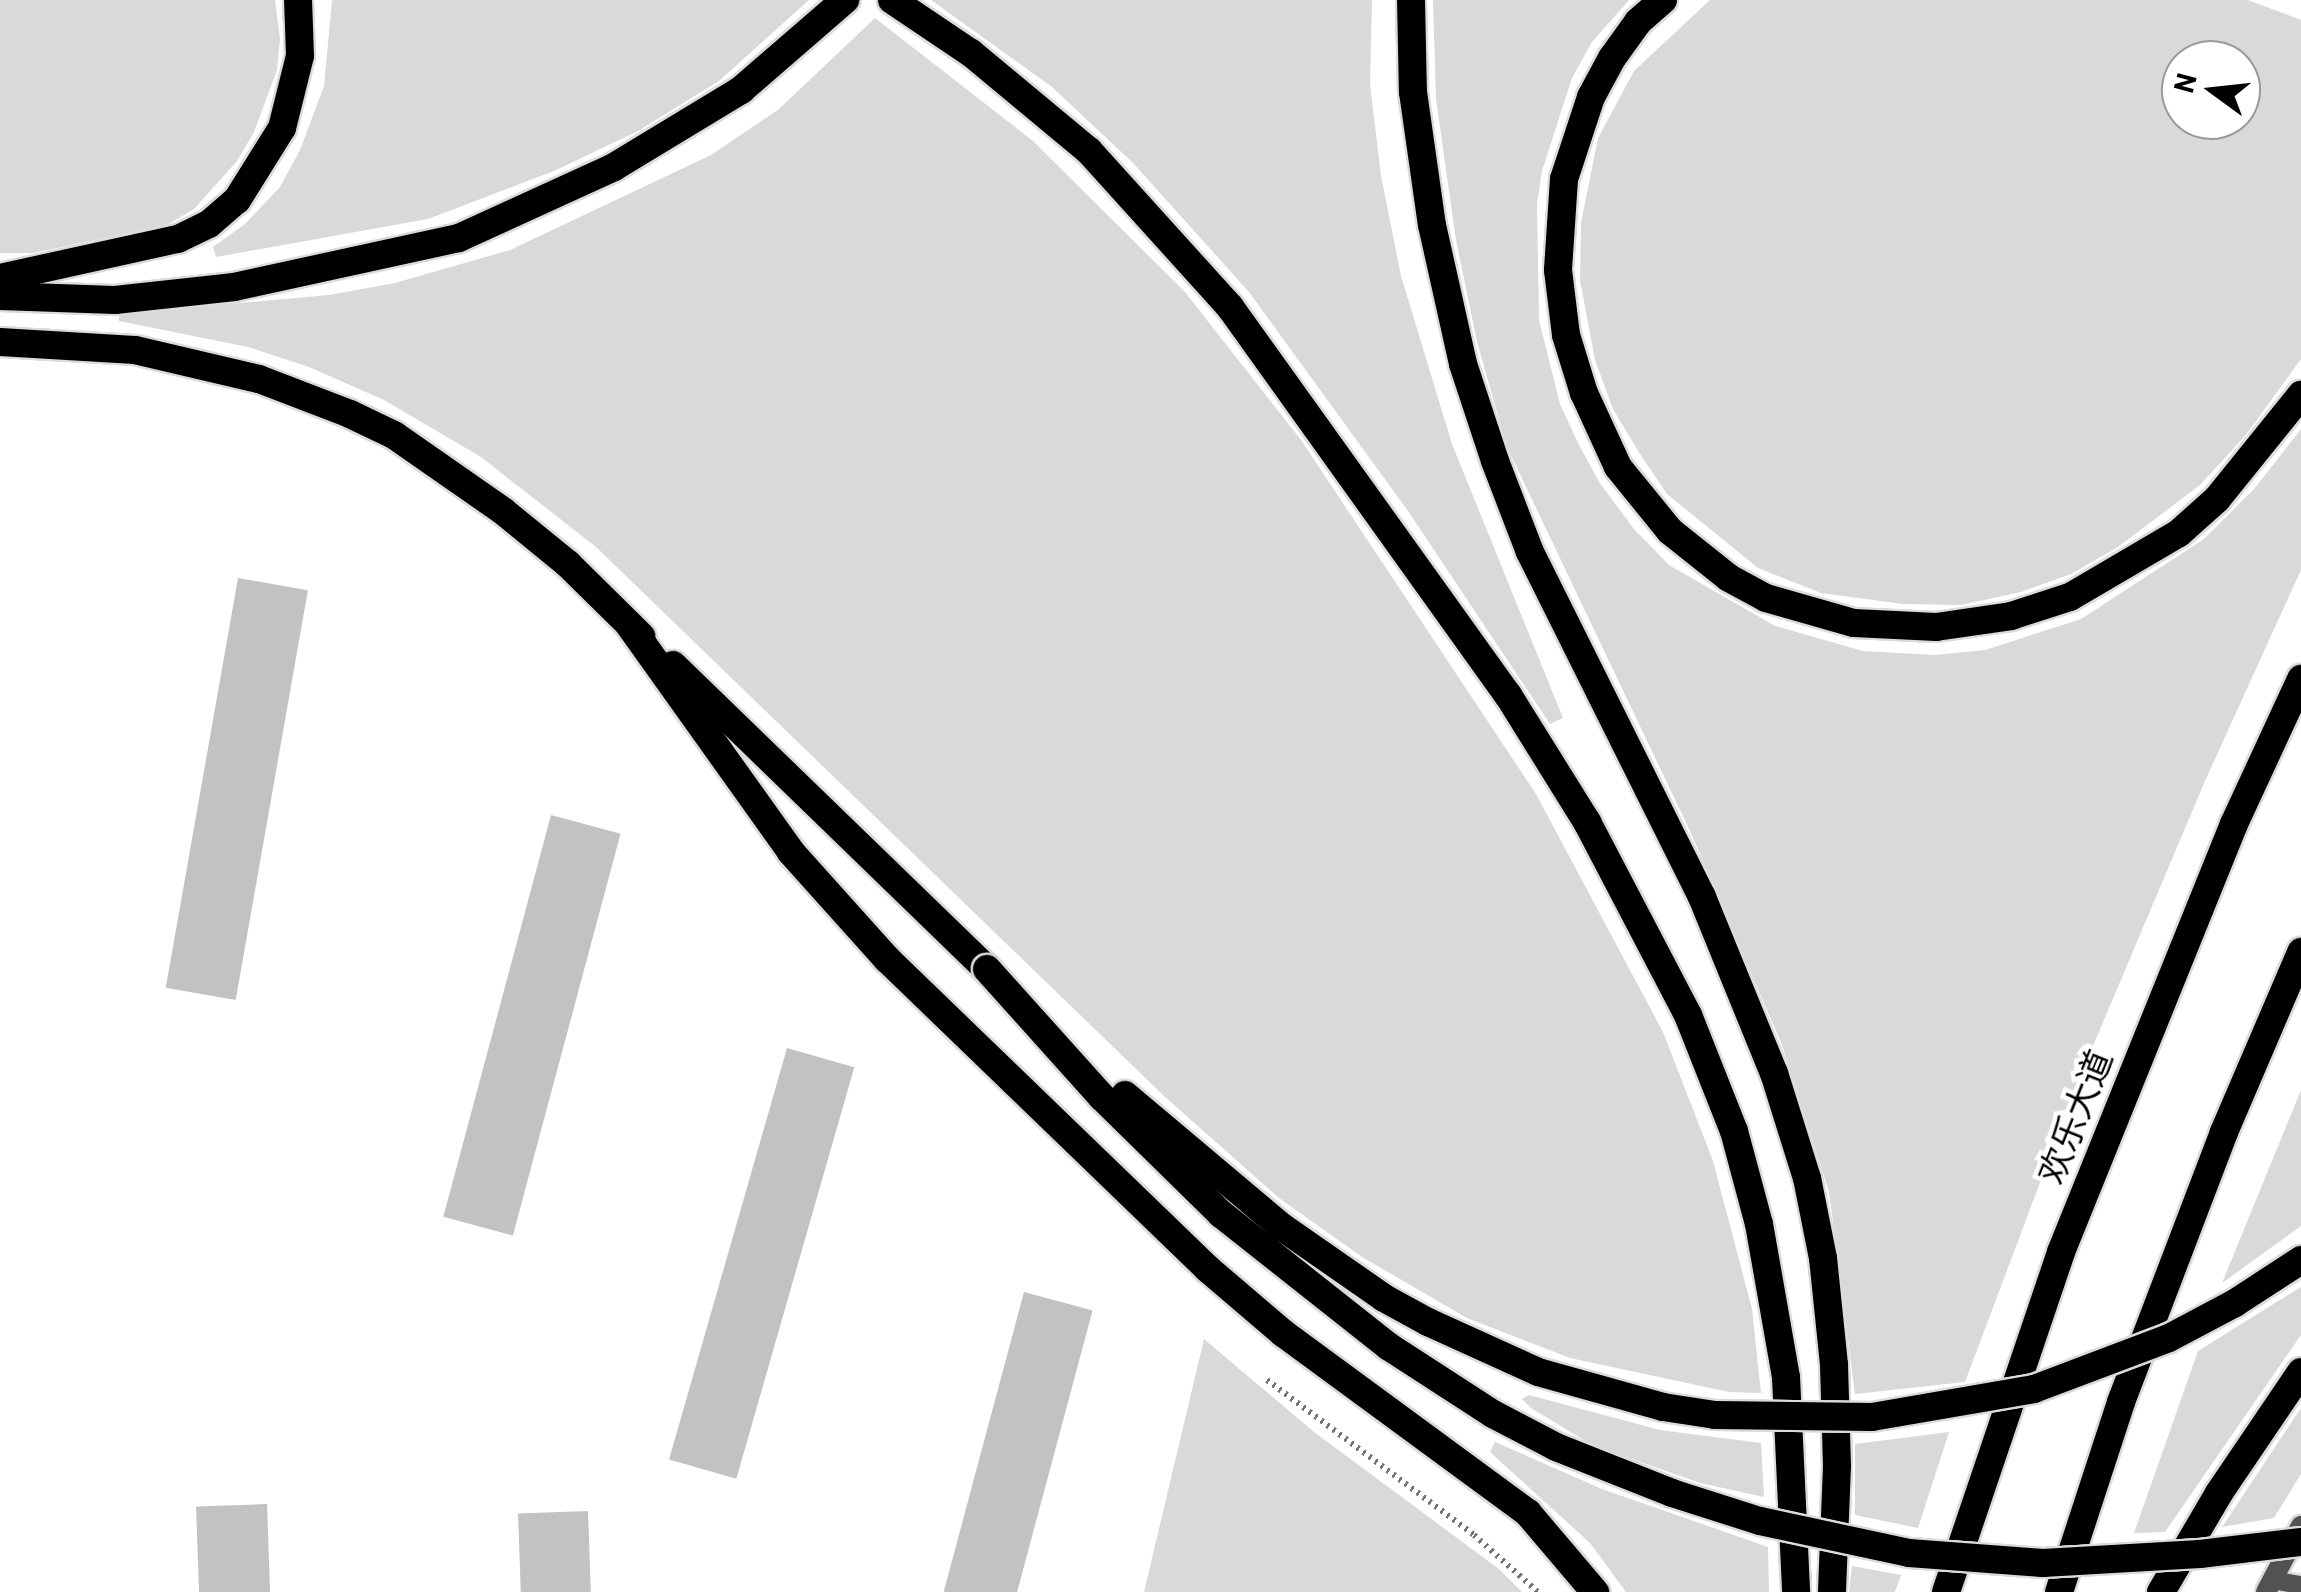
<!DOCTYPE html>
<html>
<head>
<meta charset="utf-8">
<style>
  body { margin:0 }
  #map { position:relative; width:2301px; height:1592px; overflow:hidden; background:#fff; font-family:Barlow,"Noto Sans SC",sans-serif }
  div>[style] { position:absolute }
  .green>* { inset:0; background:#d9d9d9 }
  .building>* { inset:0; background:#c2c2c2; transform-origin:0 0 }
  .path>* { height:6px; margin-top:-3px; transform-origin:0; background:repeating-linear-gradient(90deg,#747474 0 2.5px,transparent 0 7.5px) }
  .roads { filter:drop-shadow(2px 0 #dbdbdb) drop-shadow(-2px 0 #dbdbdb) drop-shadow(0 2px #dbdbdb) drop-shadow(0 -2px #dbdbdb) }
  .service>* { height:18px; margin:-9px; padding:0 9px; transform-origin:9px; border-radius:9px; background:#525252 }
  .minor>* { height:20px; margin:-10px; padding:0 10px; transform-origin:10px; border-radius:10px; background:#525252 }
  .trunk>* { height:28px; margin:-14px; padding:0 14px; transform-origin:14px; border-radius:14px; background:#000 }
  .bridges { filter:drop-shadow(2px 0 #dbdbdb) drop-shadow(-2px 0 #dbdbdb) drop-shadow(0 2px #dbdbdb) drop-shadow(0 -2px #dbdbdb) }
  .trunk-bridge>* { height:28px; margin:-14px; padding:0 14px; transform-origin:14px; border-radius:14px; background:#000 }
  span { translate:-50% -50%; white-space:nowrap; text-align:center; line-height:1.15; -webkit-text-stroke:9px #fff; paint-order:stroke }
  .street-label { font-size:35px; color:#000 }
  .north { position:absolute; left:2161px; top:40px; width:100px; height:100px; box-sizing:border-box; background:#fff; border:2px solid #999; border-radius:50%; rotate:285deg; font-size:28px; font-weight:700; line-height:40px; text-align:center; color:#000 }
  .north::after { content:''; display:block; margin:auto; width:35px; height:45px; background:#000; clip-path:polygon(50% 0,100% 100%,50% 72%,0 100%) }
</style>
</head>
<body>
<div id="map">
  <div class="green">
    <div style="clip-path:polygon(0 0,275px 0,280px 39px,277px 70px,254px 132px,237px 161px,194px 209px,167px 225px,33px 253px,0 253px)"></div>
    <div style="clip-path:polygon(332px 0,809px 0,719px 81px,638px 131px,554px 171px,428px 219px,216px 257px,213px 247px,245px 224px,280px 187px,300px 150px,324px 86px)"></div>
    <div style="clip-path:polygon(931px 0,1372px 0,1370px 84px,1381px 176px,1401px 276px,1452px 444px,1563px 718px,1550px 724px,1408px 511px,1249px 292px,1133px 163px,1052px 87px)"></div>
    <div style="clip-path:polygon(1433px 0,1629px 0,1592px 42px,1572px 78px,1542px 171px,1537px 204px,1539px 320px,1560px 404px,1578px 443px,1599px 482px,1634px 529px,1669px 565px,1775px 626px,1863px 651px,1935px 655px,1985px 650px,2081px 619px,2204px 539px,2255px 488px,2301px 429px,2301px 570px,2205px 781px,2079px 1079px,1965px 1382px,1855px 1394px,1829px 1192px,1782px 1045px,1689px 829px,1507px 447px,1477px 342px,1456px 240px,1436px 99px)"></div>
    <div style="clip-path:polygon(evenodd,1710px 0,2248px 0,2301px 20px,2301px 359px,2245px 436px,2200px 485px,2118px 547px,2071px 574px,2021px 592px,1961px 605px,1903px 604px,1821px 593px,1758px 568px,1667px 494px,1640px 454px,1613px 409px,1595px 360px,1580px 280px,1581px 223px,1598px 138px,1634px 71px,1710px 0,2181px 60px,2241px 60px,2241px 120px,2181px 120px,2181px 60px)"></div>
    <div style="clip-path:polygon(875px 18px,1033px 141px,1185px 292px,1301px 440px,1536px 794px,1663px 1032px,1713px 1161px,1752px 1309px,1761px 1393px,1729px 1392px,1570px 1358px,1467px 1318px,1362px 1257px,1279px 1198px,1164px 1096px,596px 547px,481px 457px,384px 400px,309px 367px,248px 347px,119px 321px,119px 314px,329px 295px,395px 283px,510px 250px,711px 155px,779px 109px)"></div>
    <div style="clip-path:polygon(2301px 1090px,2301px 1226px,2222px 1283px)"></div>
    <div style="clip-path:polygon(2301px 1287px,2301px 1335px,2165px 1532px,2134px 1533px,2198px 1351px)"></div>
    <div style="clip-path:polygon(1204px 1339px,1314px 1432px,1499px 1569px,1522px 1592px,1144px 1592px)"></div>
    <div style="clip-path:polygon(1529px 1395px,1660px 1430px,1761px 1443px,1764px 1497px,1700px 1483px,1592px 1445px,1531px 1408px,1522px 1399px)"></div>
    <div style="clip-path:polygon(2301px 1408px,2301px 1474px,2274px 1518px,2222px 1527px)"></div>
    <div style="clip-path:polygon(1949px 1432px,1918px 1528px,1855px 1515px,1855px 1444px)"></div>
    <div style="clip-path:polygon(1495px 1442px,1602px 1489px,1768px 1547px,1769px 1592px,1626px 1592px,1590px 1543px,1490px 1452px)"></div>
    <div style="clip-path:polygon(1852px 1566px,1901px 1575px,1895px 1592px,1849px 1592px)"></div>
  </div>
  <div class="building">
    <div style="left:238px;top:578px;width:71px;height:416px;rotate:10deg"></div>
    <div style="left:551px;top:815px;width:72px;height:416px;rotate:15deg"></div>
    <div style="left:787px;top:1048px;width:70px;height:428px;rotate:16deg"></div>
    <div style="left:1024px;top:1292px;width:71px;height:310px;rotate:15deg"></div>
    <div style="left:267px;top:1504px;width:88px;height:71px;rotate:88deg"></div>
    <div style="left:588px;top:1511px;width:81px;height:70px;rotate:88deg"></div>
  </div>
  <div class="path">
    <div style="left:1267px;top:1380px;width:259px;rotate:36.8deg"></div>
    <div style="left:1474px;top:1535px;width:86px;rotate:41.7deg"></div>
  </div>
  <div class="roads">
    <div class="service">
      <div style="left:2272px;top:1580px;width:29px;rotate:10deg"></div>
    </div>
    <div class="minor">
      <div style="left:2266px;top:1592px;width:75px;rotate:-62.1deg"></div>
    </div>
    <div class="trunk">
      <div style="left:892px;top:0;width:95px;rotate:33.9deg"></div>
      <div style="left:971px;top:53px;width:153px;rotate:39.7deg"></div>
      <div style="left:1089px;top:151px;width:210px;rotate:47.9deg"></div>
      <div style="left:1230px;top:307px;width:477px;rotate:54.4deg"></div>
      <div style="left:1508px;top:695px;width:150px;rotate:58.1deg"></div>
      <div style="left:1587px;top:822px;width:218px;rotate:62.4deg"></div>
      <div style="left:1688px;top:1015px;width:125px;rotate:68.4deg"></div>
      <div style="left:1734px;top:1131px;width:96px;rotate:75deg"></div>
      <div style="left:1759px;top:1224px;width:155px;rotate:80deg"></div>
      <div style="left:1786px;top:1377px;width:215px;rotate:87.3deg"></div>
      <div style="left:1411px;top:0;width:92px;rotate:88.8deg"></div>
      <div style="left:1413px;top:92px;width:134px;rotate:81.9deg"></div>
      <div style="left:1432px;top:225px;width:142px;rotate:77.4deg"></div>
      <div style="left:1463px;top:364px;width:102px;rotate:71.7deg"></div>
      <div style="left:1495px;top:461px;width:97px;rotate:69deg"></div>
      <div style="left:1530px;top:552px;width:385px;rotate:63.5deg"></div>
      <div style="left:1702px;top:897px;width:190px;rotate:67.8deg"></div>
      <div style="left:1774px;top:1073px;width:110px;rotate:72.6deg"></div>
      <div style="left:1807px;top:1178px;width:82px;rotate:78.7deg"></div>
      <div style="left:1823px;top:1258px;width:108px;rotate:84.1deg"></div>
      <div style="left:1834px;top:1365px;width:101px;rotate:88.3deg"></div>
      <div style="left:1837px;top:1466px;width:126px;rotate:92.3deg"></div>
      <div style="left:1663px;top:0;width:33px;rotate:139deg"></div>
      <div style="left:1638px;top:22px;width:44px;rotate:125.8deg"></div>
      <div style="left:1612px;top:58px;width:44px;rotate:118.3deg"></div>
      <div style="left:1591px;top:97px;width:86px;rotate:108.2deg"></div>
      <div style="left:1564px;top:179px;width:91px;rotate:93.8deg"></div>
      <div style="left:1558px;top:270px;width:65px;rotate:83deg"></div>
      <div style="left:1566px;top:335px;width:61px;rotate:72.8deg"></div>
      <div style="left:1584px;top:393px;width:81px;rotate:65.3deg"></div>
      <div style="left:1618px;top:467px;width:82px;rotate:50.9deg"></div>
      <div style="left:1670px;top:531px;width:75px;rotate:38.5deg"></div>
      <div style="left:1729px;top:578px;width:42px;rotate:28.4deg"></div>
      <div style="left:1766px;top:598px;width:91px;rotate:15.9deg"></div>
      <div style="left:1854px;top:623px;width:82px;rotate:2.8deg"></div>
      <div style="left:1936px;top:627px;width:76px;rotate:-8.3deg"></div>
      <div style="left:2011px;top:616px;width:62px;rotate:-17.9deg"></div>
      <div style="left:2070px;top:597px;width:126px;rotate:-30.4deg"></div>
      <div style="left:2179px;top:533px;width:51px;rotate:-41.8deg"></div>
      <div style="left:2217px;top:499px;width:134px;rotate:-51.1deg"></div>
      <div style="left:0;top:278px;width:182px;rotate:-12.4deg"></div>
      <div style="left:178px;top:239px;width:34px;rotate:-26deg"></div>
      <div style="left:209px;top:224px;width:37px;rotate:-41deg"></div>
      <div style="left:237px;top:200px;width:85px;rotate:-58deg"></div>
      <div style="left:282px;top:128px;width:74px;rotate:-76deg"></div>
      <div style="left:300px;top:56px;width:56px;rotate:-92deg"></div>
      <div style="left:0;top:296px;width:115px;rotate:2deg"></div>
      <div style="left:115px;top:300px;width:120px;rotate:-6.2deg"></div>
      <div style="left:234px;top:287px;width:230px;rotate:-12.3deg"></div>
      <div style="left:459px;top:238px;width:170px;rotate:-24.6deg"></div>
      <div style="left:614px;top:167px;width:149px;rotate:-31.2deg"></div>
      <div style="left:741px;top:90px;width:138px;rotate:-40.9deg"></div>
      <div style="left:0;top:342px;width:135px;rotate:3.4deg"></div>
      <div style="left:135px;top:350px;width:127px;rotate:13.2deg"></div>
      <div style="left:259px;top:379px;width:97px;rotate:21deg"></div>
      <div style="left:350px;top:414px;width:49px;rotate:25.5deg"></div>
      <div style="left:394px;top:435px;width:133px;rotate:34.9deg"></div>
      <div style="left:503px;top:511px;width:84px;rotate:39.2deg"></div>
      <div style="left:568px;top:564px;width:103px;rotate:44.6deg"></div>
      <div style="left:630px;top:626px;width:277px;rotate:54.5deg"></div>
      <div style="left:791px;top:852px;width:144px;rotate:48.1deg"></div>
      <div style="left:887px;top:959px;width:446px;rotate:44deg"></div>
      <div style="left:1208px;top:1269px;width:99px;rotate:40.5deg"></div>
      <div style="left:1283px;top:1333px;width:304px;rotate:36.3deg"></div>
      <div style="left:1528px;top:1513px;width:104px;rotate:49.7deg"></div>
      <div style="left:673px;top:665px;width:437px;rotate:44.1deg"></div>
      <div style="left:1946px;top:1592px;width:359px;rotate:-71.3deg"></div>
      <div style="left:2061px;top:1252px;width:462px;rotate:-68deg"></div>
      <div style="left:2234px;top:824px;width:160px;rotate:-65.2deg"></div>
      <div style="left:2059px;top:1592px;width:200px;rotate:-71.9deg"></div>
      <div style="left:2121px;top:1402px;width:289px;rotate:-69.1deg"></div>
      <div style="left:2224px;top:1132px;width:196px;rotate:-66.8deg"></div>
      <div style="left:2161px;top:1592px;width:115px;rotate:-59.6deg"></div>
      <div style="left:2219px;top:1493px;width:146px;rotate:-55.9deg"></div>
    </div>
  </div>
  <div class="bridges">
    <div class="trunk-bridge">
      <div style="left:987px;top:969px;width:172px;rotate:48.1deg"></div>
      <div style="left:1102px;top:1097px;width:167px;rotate:44.5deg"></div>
      <div style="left:1221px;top:1214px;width:213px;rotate:38.3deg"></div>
      <div style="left:1388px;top:1346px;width:125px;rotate:32.9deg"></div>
      <div style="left:1493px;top:1414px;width:71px;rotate:27.6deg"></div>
      <div style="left:1556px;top:1447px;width:125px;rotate:21.6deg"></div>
      <div style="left:1672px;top:1493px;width:92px;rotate:17.7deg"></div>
      <div style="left:1760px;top:1521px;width:152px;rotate:12.1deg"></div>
      <div style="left:1909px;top:1553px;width:134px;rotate:4.3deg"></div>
      <div style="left:2043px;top:1563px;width:157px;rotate:-3.3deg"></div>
      <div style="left:2200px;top:1554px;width:102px;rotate:-6.8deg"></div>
      <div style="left:1125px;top:1095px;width:205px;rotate:40.1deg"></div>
      <div style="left:1282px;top:1227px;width:124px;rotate:34.8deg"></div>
      <div style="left:1384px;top:1298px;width:50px;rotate:28.6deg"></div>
      <div style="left:1428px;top:1322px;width:121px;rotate:24.4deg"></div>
      <div style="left:1538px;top:1372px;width:130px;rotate:15.6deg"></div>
      <div style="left:1663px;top:1407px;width:53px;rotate:8.7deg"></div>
      <div style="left:1715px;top:1415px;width:157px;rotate:0.7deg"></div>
      <div style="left:1872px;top:1417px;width:164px;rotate:-9.8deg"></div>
      <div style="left:2034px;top:1389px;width:144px;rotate:-20.7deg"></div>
      <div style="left:2169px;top:1338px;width:75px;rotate:-27.9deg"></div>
      <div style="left:2235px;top:1303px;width:79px;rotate:-33.1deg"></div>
    </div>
  </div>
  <div class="street-label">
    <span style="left:2074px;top:1116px;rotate:-68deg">欢乐大道</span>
  </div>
  <div class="north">N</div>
</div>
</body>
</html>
